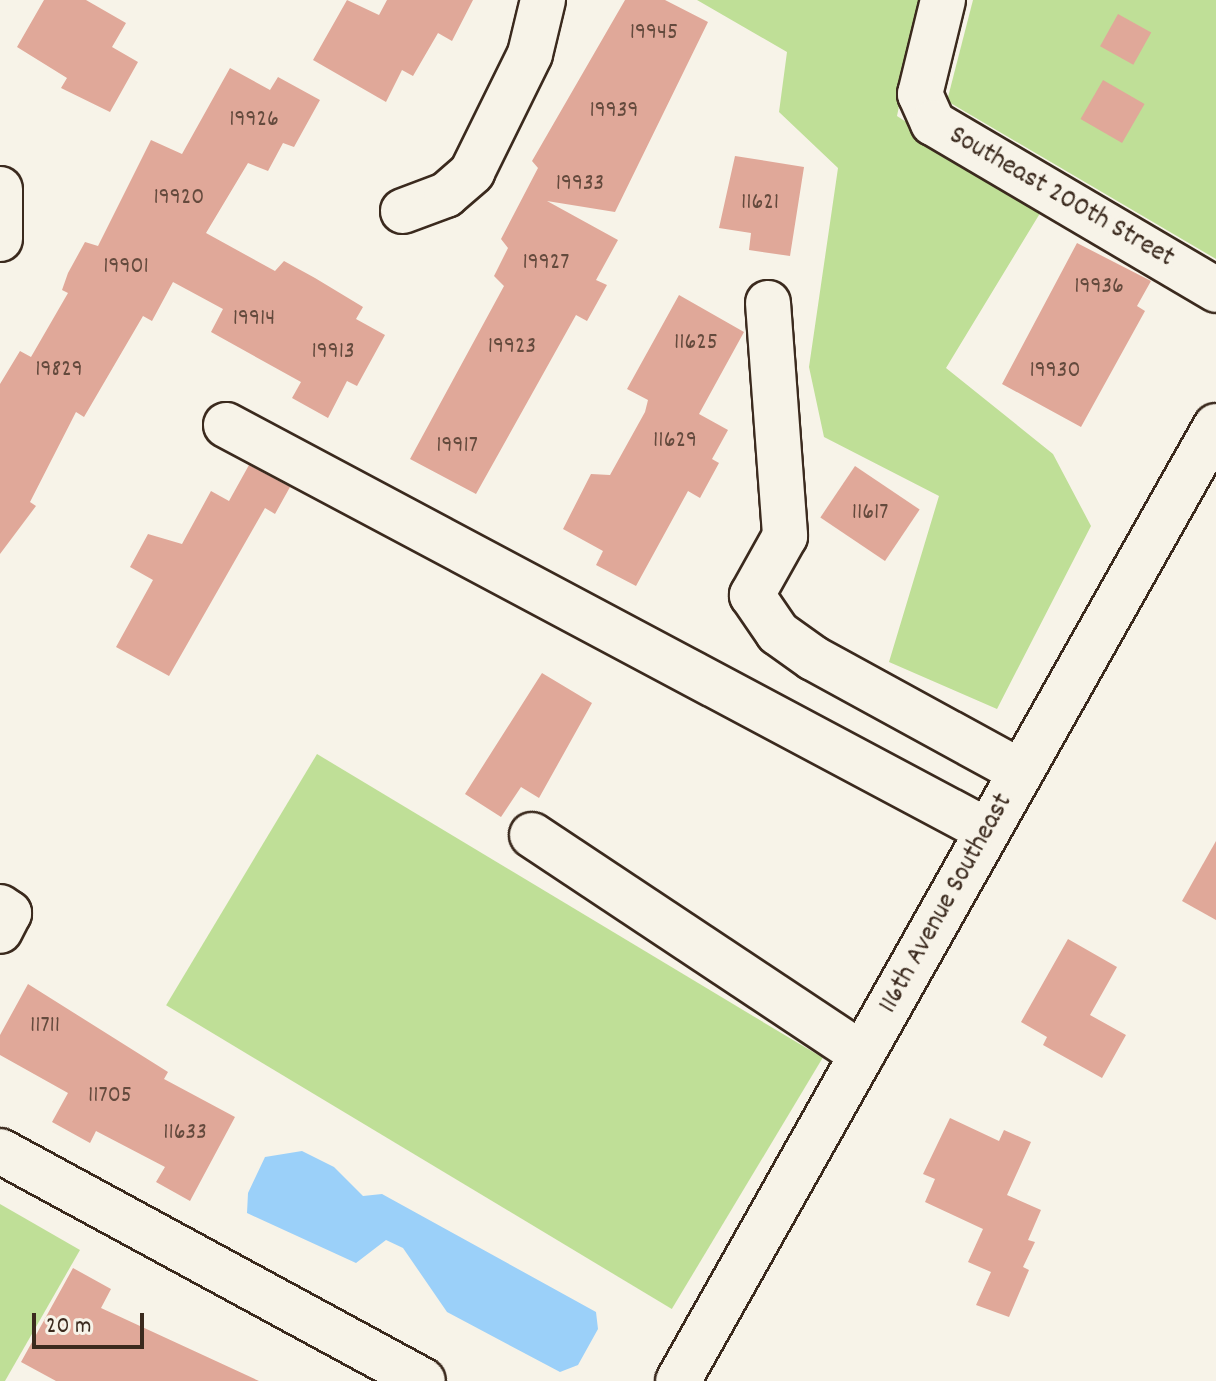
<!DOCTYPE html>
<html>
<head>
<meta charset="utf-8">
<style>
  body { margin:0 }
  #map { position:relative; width:1216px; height:1381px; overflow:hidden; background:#f7f3e8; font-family:Dekko,sans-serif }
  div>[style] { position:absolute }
  .green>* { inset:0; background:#bfdf97; transform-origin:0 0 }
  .water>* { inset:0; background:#9bd0f9 }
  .building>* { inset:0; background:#e0a899; transform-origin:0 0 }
  .roads { filter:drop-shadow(2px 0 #3b2a1e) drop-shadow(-2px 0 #3b2a1e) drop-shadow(0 2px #3b2a1e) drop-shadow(0 -2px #3b2a1e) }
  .minor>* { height:44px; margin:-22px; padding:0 22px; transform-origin:22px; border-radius:22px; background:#f7f3e8 }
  span { translate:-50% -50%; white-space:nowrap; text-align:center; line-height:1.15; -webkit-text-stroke:7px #f7f3e8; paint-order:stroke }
  .number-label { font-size:24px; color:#644a3d }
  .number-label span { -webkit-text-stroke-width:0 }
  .street-label { font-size:28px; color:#3b2a1e }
  .scale { position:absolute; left:32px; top:1313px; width:112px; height:36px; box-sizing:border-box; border:4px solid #3b2a1e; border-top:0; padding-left:10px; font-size:24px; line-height:28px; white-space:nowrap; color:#3b2a1e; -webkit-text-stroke:6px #f7f3e8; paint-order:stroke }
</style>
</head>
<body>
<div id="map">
  <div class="green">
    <div style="clip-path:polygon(697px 0,921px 0,897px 116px,1042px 210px,946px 368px,1053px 454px,1091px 526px,997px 709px,889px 662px,939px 496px,824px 437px,809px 367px,838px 168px,779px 112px,787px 52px)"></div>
    <div style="clip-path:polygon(973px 0,1216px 0,1216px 259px,947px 101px)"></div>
    <div style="left:317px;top:754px;width:590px;height:293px;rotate:31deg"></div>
    <div style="clip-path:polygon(0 1204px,80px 1250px,5px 1381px,0 1381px)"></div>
  </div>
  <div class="water">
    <div style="clip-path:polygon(302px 1151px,334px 1167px,363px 1196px,382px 1194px,596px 1312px,598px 1329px,578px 1365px,560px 1372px,447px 1312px,403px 1248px,386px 1240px,356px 1263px,247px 1213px,248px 1193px,265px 1157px)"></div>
  </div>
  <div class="building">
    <div style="clip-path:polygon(44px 0,86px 0,126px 23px,112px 47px,138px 62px,110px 112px,61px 88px,67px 78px,17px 47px)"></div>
    <div style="clip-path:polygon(347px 0,379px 15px,387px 0,473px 0,452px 41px,438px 33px,413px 76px,402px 70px,386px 102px,313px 60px)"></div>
    <div style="clip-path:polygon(625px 0,665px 0,708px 22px,615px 212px,547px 201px,618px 240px,596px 280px,607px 285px,587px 321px,576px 315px,476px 494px,410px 459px,504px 286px,494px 276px,508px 248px,501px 239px,538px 168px,532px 161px)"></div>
    <div style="left:1118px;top:14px;width:38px;height:37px;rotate:29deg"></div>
    <div style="clip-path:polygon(230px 68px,270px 90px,278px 77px,320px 100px,294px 147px,283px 143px,268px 171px,248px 163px,206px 233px,275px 271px,284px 261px,315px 278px,363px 307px,356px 319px,385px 335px,357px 386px,347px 381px,328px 418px,292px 398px,301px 382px,211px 332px,223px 309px,173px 282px,152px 321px,143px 316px,84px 417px,76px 412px,30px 502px,36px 506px,0 554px,0 384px,20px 351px,31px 357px,68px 293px,62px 290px,68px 273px,85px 242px,98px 246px,151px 140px,182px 154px)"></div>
    <div style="left:1103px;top:80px;width:48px;height:45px;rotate:30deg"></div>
    <div style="clip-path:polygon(735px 156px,804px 167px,790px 256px,749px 250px,751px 233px,719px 228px)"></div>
    <div style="clip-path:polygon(1077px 243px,1151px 281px,1137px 306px,1145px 311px,1081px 427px,1002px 384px)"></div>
    <div style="clip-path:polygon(679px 295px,744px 332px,699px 414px,728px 430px,712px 459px,719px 463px,700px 498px,688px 491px,636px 586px,596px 565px,603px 551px,563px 529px,591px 474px,610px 475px,645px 412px,648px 400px,627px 389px)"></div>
    <div style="clip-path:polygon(249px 465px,290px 487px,275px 514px,265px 508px,169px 676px,116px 647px,153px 580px,130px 567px,148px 534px,182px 544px,211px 491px,229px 501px)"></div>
    <div style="left:855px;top:466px;width:78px;height:62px;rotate:34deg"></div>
    <div style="clip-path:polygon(542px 673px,592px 703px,539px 798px,521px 787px,501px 817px,465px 794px)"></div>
    <div style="clip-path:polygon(1216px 841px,1216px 920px,1182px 901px)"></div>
    <div style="clip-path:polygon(1068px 939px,1117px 967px,1090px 1015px,1126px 1035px,1102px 1078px,1043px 1045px,1047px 1037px,1021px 1022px)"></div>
    <div style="clip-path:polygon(28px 984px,168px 1072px,164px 1079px,235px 1117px,190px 1201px,156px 1182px,165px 1167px,96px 1131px,90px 1143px,52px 1122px,68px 1093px,0 1055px,0 1035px)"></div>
    <div style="clip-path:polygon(950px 1118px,999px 1141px,1004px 1130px,1031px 1142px,1007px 1195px,1041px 1210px,1028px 1240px,1035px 1242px,1023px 1267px,1029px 1270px,1009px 1317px,976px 1305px,991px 1272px,968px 1262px,983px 1229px,925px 1202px,935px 1179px,923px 1174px)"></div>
    <div style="clip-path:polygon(73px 1268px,111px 1289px,101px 1308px,259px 1381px,56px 1381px,21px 1362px)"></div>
  </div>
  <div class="roads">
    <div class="minor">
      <div style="left:943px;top:0;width:97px;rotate:103.7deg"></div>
      <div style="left:920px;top:94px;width:32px;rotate:66deg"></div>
      <div style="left:933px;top:123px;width:329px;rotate:30.5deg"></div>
      <div style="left:0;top:189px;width:50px;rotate:90deg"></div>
      <div style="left:403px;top:211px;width:46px;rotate:-20.4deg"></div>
      <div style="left:446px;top:195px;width:35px;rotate:-41deg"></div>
      <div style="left:472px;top:172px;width:131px;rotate:-63.8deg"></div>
      <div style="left:530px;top:54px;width:56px;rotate:-76.5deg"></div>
      <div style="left:768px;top:303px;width:234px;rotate:85.8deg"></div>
      <div style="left:785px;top:536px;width:68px;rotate:119.2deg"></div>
      <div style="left:752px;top:595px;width:46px;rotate:55.6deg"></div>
      <div style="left:778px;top:633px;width:43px;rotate:35.5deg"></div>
      <div style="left:813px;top:658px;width:237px;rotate:28.7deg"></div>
      <div style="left:226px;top:425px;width:863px;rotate:28.05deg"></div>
      <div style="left:532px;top:835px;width:396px;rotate:33.6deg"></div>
      <div style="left:0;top:907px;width:11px;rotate:34deg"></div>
      <div style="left:9px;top:913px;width:20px;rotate:117deg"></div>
      <div style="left:0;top:1151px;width:481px;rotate:28.5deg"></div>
      <div style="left:678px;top:1381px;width:1096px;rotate:-60.61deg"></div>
    </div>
  </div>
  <div class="number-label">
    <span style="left:654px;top:34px">19945</span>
    <span style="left:614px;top:112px">19939</span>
    <span style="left:254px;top:121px">19926</span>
    <span style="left:580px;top:185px">19933</span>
    <span style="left:179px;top:199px">19920</span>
    <span style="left:760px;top:204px">11621</span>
    <span style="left:546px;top:264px">19927</span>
    <span style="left:126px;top:268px">19901</span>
    <span style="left:1099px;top:288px">19936</span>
    <span style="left:254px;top:320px">19914</span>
    <span style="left:696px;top:344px">11625</span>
    <span style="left:512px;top:348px">19923</span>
    <span style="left:333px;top:353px">19913</span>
    <span style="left:59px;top:371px">19829</span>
    <span style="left:1055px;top:372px">19930</span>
    <span style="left:675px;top:442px">11629</span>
    <span style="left:457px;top:447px">19917</span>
    <span style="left:870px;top:514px">11617</span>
    <span style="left:45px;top:1027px">11711</span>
    <span style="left:110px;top:1097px">11705</span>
    <span style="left:185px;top:1134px">11633</span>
  </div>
  <div class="street-label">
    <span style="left:1061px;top:198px;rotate:30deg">Southeast 200th Street</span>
    <span style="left:947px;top:904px;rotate:-61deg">116th Avenue Southeast</span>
  </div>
  <div class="scale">20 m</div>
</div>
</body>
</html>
